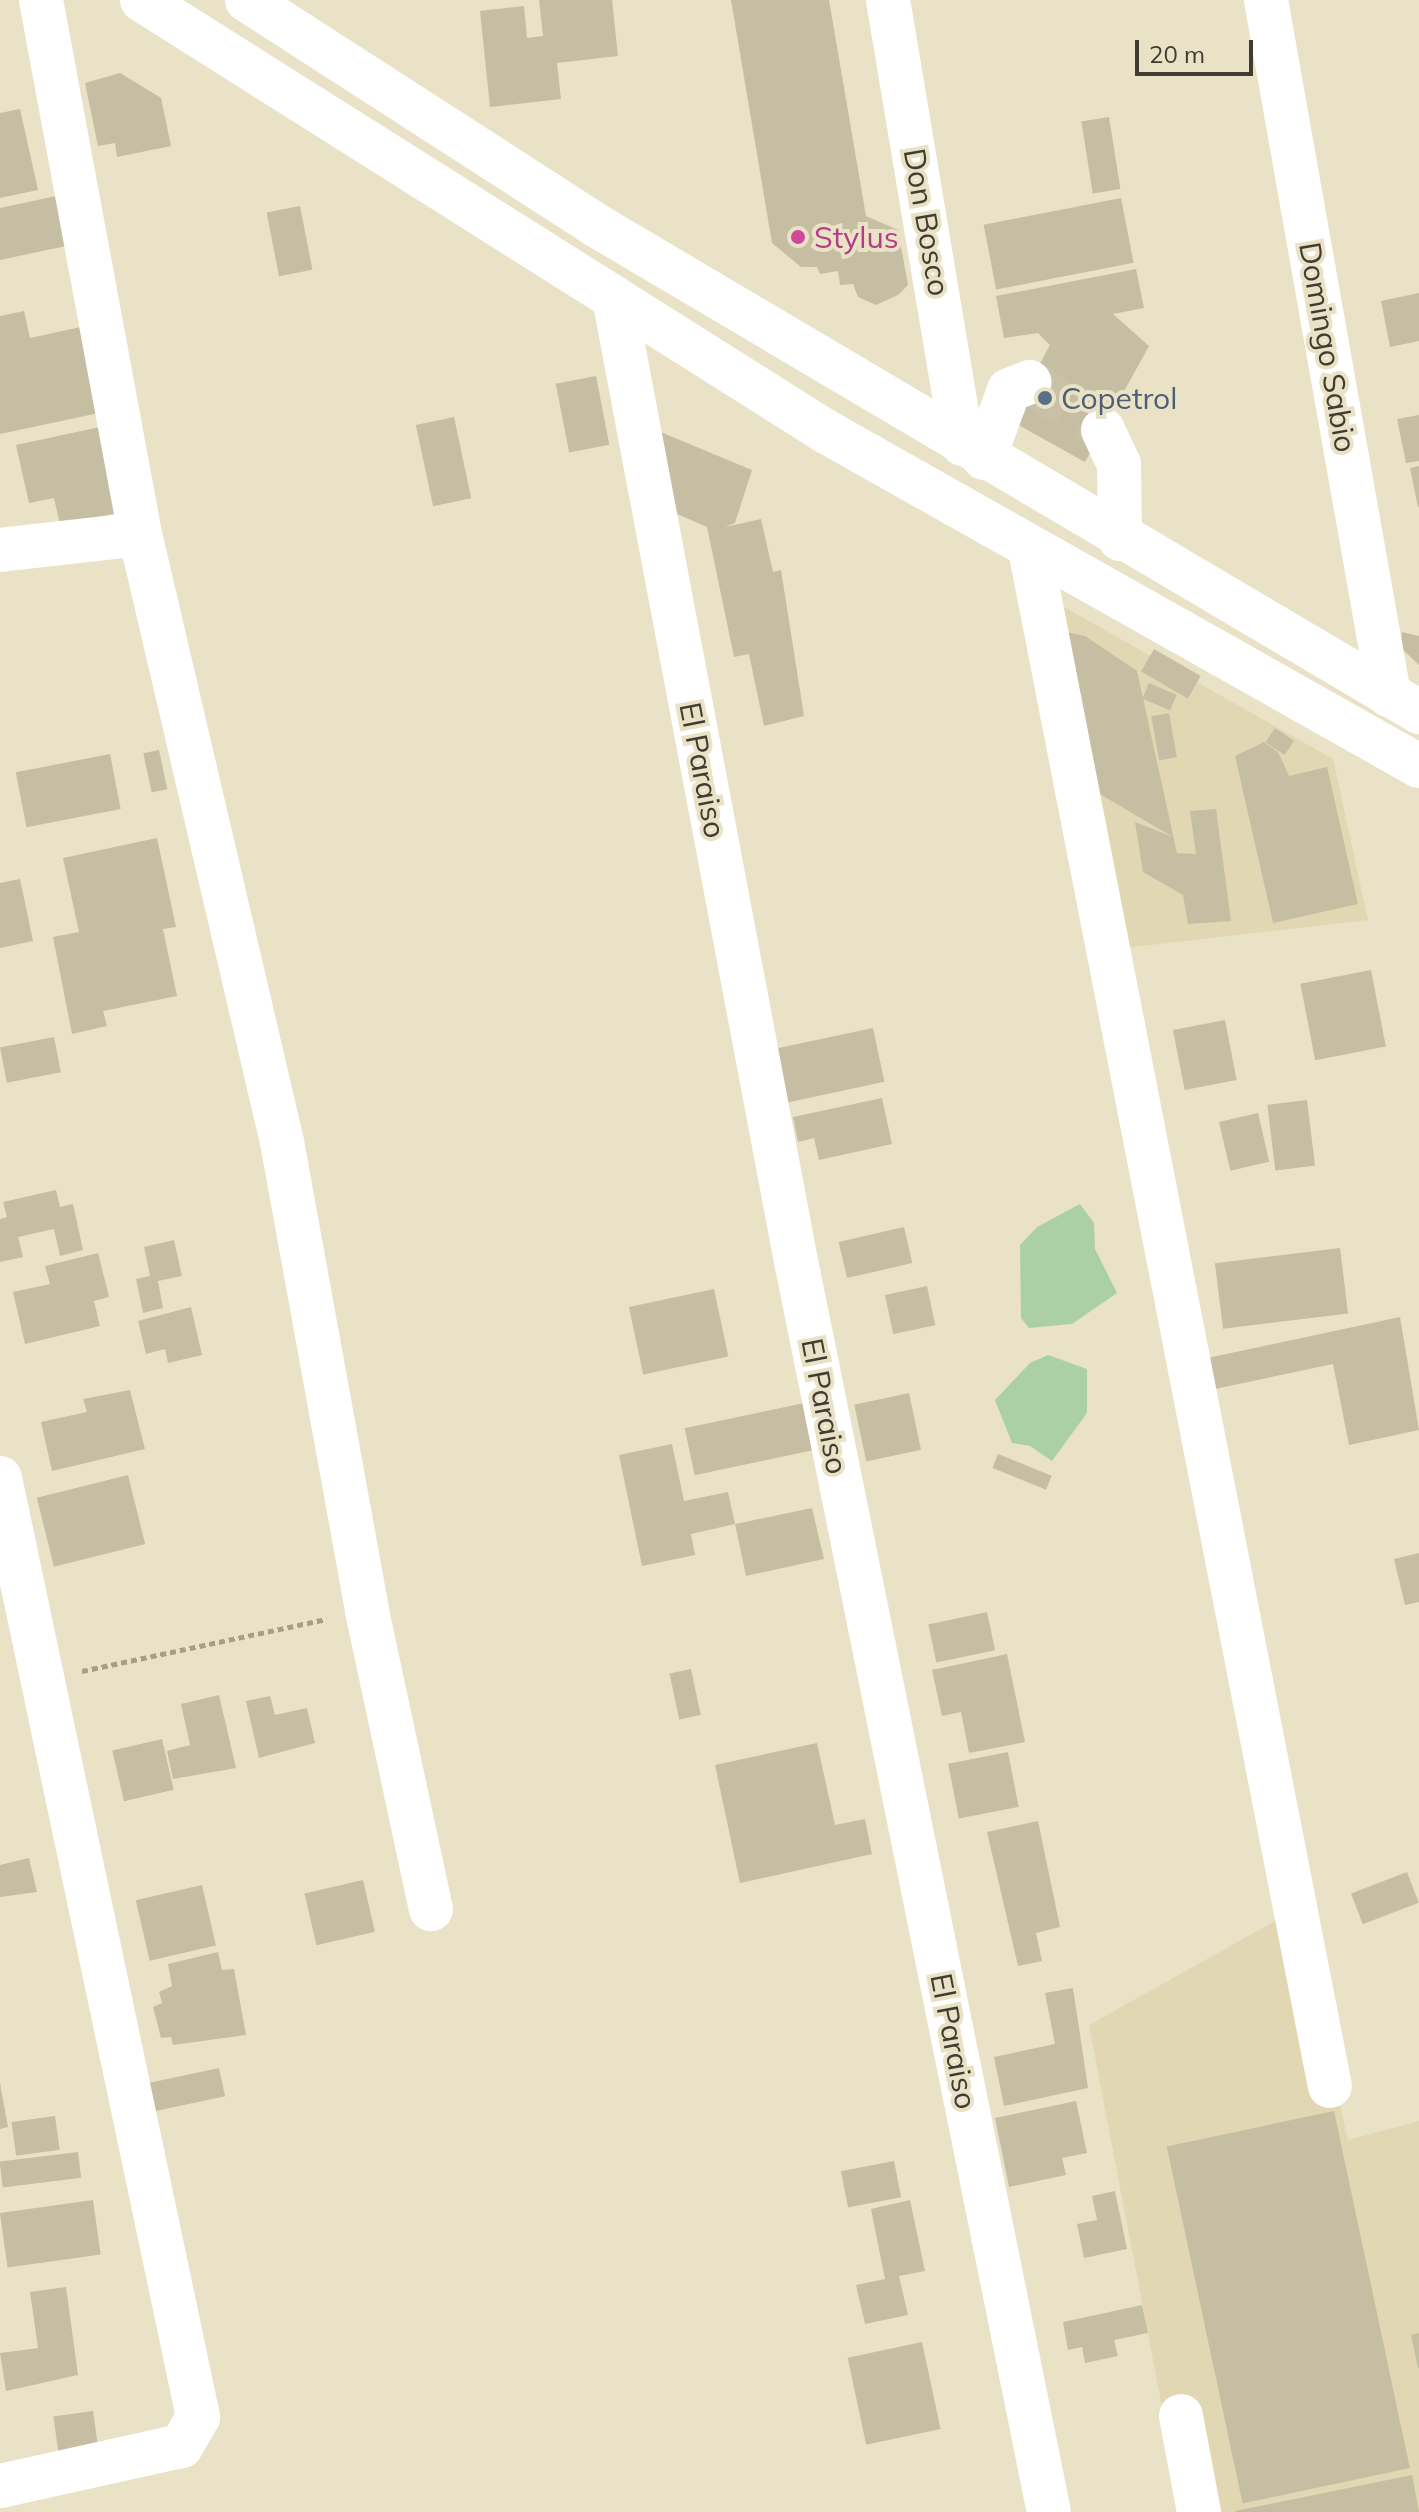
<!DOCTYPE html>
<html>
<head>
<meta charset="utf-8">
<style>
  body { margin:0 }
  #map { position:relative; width:1419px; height:2512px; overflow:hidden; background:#eae2c6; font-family:Mulish,sans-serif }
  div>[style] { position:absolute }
  .built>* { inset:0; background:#e1d7b3 }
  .green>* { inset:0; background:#acd0a5 }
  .building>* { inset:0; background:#c6bea3; transform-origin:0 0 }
  .minor-tunnel>* { height:44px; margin-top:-22px; transform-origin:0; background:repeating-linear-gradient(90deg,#c8c1a8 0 44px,transparent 0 66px) }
  .path>* { height:5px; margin-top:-2.5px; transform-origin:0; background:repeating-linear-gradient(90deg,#a59e89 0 6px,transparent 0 10px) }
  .minor>* { height:44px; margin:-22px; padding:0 22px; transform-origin:22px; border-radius:22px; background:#fff }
  .highway>* { height:44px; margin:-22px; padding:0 22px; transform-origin:22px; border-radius:22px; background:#fff }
  .dots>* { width:22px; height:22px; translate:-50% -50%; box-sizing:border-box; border:4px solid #eae2c6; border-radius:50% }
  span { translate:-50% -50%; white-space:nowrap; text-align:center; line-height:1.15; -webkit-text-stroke:8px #eae2c6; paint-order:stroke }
  .street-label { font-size:30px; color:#403c31 }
  .hotel-label { font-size:30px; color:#b23c85 }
  .left { translate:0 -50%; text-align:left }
  .service-label { font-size:30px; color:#4e5e75 }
  .scale { position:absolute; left:1135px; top:40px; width:118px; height:36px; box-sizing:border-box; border:4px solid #403c31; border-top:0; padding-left:10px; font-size:24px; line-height:28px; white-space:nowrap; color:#403c31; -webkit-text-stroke:6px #eae2c6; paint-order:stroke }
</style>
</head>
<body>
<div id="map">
  <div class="built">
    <div style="clip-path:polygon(1041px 594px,1333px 759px,1368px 920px,1116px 949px)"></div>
    <div style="clip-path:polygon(1295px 1910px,1348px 2140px,1419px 2121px,1419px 2512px,1182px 2512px,1089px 2025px)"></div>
  </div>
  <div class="green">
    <div style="clip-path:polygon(1080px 1204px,1094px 1223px,1095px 1249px,1117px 1293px,1072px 1324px,1029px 1328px,1021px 1318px,1020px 1245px,1037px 1227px)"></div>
    <div style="clip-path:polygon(1048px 1355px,1087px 1369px,1087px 1413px,1052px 1461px,1030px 1446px,1012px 1443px,995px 1400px,1030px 1363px)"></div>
  </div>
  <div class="building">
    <div style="clip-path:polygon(539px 0,612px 0,618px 56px,557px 63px,561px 99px,490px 107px,480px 11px,524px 6px,527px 38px,543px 36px)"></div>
    <div style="clip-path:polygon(731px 0,829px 0,866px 216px,898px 230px,908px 285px,898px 295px,876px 305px,858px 297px,853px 284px,840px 285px,838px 271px,820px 274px,817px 267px,801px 267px,772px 243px)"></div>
    <div style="clip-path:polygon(120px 73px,161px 98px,171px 146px,117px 157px,115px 143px,98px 146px,85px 83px)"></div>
    <div style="clip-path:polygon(20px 109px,38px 190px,0 198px,0 113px)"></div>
    <div style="left:1109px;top:117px;width:73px;height:28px;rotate:81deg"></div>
    <div style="clip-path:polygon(56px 196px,66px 246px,0 260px,0 208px)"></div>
    <div style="left:1121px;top:198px;width:66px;height:140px;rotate:79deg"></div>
    <div style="left:300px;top:206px;width:65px;height:34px;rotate:79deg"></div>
    <div style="clip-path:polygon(1136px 269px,1144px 308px,1113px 314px,1149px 346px,1085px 462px,1009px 420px,1050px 345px,1038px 333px,1004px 338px,996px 296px)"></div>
    <div style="clip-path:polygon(1419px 293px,1419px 341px,1390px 347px,1381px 301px)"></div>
    <div style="clip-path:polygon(24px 311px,30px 338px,81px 327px,99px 413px,0 434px,0 316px)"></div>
    <div style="left:596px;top:376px;width:70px;height:41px;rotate:79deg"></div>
    <div style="clip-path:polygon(1419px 415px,1419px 461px,1406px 463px,1397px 419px)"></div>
    <div style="left:454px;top:417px;width:83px;height:39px;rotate:78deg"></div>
    <div style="clip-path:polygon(100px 427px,118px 513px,60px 525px,54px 498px,29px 503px,16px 445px)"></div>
    <div style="clip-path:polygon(658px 431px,752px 470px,735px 523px,725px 527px,761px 519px,773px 572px,781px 570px,804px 716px,764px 726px,749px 654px,734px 657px,707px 527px,668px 510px)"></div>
    <div style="clip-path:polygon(1419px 466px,1419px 507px,1418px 507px,1410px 468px)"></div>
    <div style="clip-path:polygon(1055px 630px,1085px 636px,1137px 671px,1177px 853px,1196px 854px,1190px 811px,1216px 809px,1231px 921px,1188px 924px,1183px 895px,1143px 872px,1135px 822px,1173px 837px,1081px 783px)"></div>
    <div style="clip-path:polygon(1402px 632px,1419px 636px,1419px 665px,1400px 647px)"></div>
    <div style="left:1154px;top:649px;width:54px;height:26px;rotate:30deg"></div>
    <div style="left:1149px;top:683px;width:30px;height:17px;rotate:23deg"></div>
    <div style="left:1169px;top:713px;width:45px;height:18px;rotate:80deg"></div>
    <div style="left:1275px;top:728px;width:23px;height:17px;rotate:34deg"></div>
    <div style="clip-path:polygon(1264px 742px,1278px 752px,1289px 776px,1327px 767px,1358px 904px,1273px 923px,1235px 756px)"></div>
    <div style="left:159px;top:750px;width:40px;height:16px;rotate:78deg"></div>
    <div style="left:110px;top:754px;width:56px;height:96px;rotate:79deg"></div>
    <div style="clip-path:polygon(157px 838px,176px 927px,163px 929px,177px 996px,103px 1011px,107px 1026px,72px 1034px,53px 937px,79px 932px,63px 858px)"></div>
    <div style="clip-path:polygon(20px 879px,33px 941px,0 948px,0 883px)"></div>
    <div style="left:1371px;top:970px;width:78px;height:72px;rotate:79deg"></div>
    <div style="left:1225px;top:1020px;width:61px;height:53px;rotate:79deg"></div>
    <div style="left:873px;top:1028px;width:55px;height:99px;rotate:78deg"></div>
    <div style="left:54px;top:1037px;width:36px;height:55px;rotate:79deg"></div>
    <div style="clip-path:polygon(882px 1098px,892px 1144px,819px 1160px,814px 1138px,798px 1142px,793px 1117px)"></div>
    <div style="left:1307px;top:1100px;width:66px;height:40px;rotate:83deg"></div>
    <div style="left:1258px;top:1113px;width:50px;height:40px;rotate:77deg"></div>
    <div style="clip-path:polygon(56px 1190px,60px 1207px,73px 1204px,83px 1250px,60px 1256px,54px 1229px,18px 1237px,23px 1257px,0 1262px,0 1219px,7px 1217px,3px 1202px)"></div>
    <div style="left:904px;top:1227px;width:37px;height:67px;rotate:77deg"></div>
    <div style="clip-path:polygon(174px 1240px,182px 1276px,158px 1281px,163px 1308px,143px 1313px,136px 1279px,150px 1276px,144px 1247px)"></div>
    <div style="left:1340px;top:1248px;width:66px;height:126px;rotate:83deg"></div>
    <div style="clip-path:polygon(98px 1253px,109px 1297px,94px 1301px,100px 1326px,25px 1344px,13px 1292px,50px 1284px,45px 1266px)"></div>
    <div style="left:927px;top:1286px;width:40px;height:43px;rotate:78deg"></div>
    <div style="left:714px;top:1289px;width:69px;height:87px;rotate:78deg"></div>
    <div style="clip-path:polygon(191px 1307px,202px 1355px,168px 1363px,165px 1349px,146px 1354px,138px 1321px)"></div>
    <div style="clip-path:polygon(1400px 1317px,1419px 1430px,1349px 1445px,1333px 1364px,1210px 1390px,1203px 1359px)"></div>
    <div style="clip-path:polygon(130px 1390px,145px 1449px,52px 1471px,41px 1422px,87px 1412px,83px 1399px)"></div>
    <div style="left:909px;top:1393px;width:58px;height:56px;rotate:78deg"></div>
    <div style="left:804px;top:1403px;width:48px;height:122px;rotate:78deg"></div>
    <div style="clip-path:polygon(672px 1444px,684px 1501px,728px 1492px,735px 1524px,812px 1508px,824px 1559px,746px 1576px,735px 1524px,691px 1534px,695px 1555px,642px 1566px,619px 1455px)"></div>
    <div style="left:998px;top:1454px;width:58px;height:15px;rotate:22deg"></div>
    <div style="left:128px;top:1475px;width:71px;height:94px;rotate:76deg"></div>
    <div style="clip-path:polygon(1419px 1553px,1419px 1602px,1405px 1605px,1394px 1559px)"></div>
    <div style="left:987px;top:1612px;width:39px;height:60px;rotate:78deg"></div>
    <div style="clip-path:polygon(1007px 1654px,1025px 1742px,969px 1753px,961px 1712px,942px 1716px,932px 1670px)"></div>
    <div style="left:691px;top:1669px;width:47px;height:22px;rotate:78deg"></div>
    <div style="clip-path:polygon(219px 1695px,236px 1768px,173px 1779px,167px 1751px,190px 1745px,181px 1704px)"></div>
    <div style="clip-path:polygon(270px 1696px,275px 1715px,307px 1708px,315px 1743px,259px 1758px,246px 1701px)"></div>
    <div style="left:162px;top:1739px;width:52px;height:51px;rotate:77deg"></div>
    <div style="clip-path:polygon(817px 1743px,835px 1825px,865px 1819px,872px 1854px,740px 1883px,715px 1765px)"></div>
    <div style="left:1008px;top:1752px;width:56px;height:61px;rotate:79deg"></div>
    <div style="clip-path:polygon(1038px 1821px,1060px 1927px,1036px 1933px,1042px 1961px,1018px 1966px,987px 1832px)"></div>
    <div style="clip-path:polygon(29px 1858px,37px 1892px,0 1897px,0 1865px)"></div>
    <div style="left:1407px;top:1872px;width:33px;height:60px;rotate:69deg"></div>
    <div style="left:363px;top:1880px;width:53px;height:60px;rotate:77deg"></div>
    <div style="left:202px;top:1885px;width:62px;height:68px;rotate:77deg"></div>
    <div style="clip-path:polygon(218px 1952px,222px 1970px,234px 1969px,246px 2035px,173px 2045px,171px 2037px,161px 2038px,153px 2007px,162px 2003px,159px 1992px,172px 1986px,168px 1964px)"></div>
    <div style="clip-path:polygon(1073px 1988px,1088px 2088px,1004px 2106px,994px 2057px,1055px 2044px,1045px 1993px)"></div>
    <div style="left:219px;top:2068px;width:29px;height:72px;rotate:78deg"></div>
    <div style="clip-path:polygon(0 2083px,8px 2127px,0 2129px)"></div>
    <div style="clip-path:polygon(1076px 2101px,1087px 2153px,1062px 2158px,1066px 2175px,1009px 2187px,995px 2118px)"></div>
    <div style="left:1334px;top:2111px;width:365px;height:171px;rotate:78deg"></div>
    <div style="left:55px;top:2116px;width:34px;height:44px;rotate:82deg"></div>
    <div style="left:78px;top:2152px;width:26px;height:79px;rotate:83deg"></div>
    <div style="left:894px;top:2161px;width:37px;height:54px;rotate:79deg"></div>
    <div style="clip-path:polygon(1115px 2191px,1127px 2249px,1084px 2258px,1077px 2224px,1097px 2220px,1092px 2196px)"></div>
    <div style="left:93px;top:2200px;width:55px;height:94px;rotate:82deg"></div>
    <div style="clip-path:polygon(910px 2200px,925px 2271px,899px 2276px,908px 2315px,865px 2324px,856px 2285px,885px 2279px,871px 2209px)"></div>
    <div style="clip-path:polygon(66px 2287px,78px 2375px,6px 2391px,0 2353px,38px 2348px,30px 2292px)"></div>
    <div style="clip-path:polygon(1142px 2305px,1148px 2333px,1114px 2340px,1118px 2356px,1085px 2363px,1082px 2347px,1068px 2350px,1063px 2322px)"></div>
    <div style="clip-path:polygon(1419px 2333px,1419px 2368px,1418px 2368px,1411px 2335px)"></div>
    <div style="left:922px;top:2342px;width:89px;height:76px;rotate:78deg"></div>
    <div style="left:93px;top:2411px;width:35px;height:40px;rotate:82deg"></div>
    <div style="clip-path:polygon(1412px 2475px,1419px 2512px,1235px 2512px,1235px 2511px)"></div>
  </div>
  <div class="minor-tunnel">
    <div style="left:1030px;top:382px;width:87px;rotate:33.3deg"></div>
  </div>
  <div class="path">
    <div style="left:82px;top:1671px;width:250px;rotate:-12deg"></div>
  </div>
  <div class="minor">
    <div style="left:41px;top:0;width:543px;rotate:79.5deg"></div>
    <div style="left:140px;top:534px;width:624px;rotate:76.85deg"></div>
    <div style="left:282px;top:1142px;width:477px;rotate:79.7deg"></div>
    <div style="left:367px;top:1611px;width:305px;rotate:77.9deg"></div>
    <div style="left:888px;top:0;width:450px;rotate:80.5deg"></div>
    <div style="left:1266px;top:0;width:706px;rotate:79.96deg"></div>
    <div style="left:614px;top:298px;width:980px;rotate:79.3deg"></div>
    <div style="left:796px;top:1261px;width:1276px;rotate:78.57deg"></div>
    <div style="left:1103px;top:430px;width:38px;rotate:65deg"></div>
    <div style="left:1119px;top:464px;width:75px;rotate:89.2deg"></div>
    <div style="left:984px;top:458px;width:72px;rotate:-69.8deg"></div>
    <div style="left:1009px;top:390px;width:22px;rotate:-21deg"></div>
    <div style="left:1030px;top:549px;width:1566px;rotate:78.96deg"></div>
    <div style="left:0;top:550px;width:141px;rotate:-6.5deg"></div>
    <div style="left:0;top:1478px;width:960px;rotate:78.09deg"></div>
    <div style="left:198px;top:2417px;width:34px;rotate:120deg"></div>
    <div style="left:181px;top:2446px;width:185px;rotate:167.5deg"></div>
    <div style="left:1181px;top:2416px;width:98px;rotate:79.4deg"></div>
  </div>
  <div class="highway">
    <div style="left:142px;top:0;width:808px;rotate:32.25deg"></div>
    <div style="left:825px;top:431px;width:682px;rotate:29.42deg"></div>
    <div style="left:247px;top:0;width:413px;rotate:32.8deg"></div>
    <div style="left:594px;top:224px;width:959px;rotate:30.6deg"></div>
  </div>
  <div class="dots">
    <div style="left:798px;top:237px;background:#d1479c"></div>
    <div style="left:1045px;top:398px;background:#5c6f8a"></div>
  </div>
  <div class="street-label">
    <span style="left:927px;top:222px;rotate:80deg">Don Bosco</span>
    <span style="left:1328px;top:347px;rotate:80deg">Domingo Sabio</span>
    <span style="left:703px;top:770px;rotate:79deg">El Paraiso</span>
    <span style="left:825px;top:1406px;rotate:79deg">El Paraiso</span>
    <span style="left:954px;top:2041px;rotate:79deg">El Paraiso</span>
  </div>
  <div class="hotel-label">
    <span class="left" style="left:814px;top:237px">Stylus</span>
  </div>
  <div class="service-label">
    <span class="left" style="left:1061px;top:398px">Copetrol</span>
  </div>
  <div class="scale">20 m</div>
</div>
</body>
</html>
